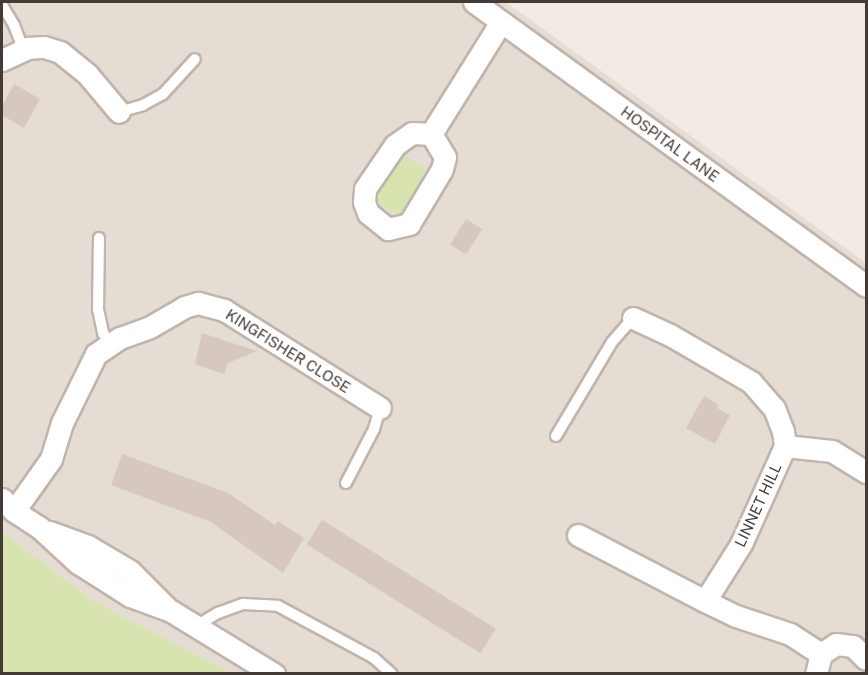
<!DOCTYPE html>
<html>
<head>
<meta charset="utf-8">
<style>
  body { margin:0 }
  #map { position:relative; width:868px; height:675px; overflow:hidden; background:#f2ebe5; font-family:"Public Sans",sans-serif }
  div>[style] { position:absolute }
  .residential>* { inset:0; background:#e5dcd3 }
  .green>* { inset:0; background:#d7e4af }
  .building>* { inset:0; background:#d6c8be; transform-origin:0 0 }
  .roads { filter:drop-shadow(2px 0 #c0b4ab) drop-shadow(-2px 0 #c0b4ab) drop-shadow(0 2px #c0b4ab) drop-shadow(0 -2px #c0b4ab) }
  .lane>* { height:10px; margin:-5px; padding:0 5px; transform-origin:5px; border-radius:5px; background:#fff }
  .street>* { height:21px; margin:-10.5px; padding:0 10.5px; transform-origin:10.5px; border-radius:10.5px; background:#fff }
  span { translate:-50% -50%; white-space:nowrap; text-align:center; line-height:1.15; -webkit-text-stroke:5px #fff; paint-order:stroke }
  .street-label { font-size:15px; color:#443b35 }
  .frame { position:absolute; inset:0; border:3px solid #443b35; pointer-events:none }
</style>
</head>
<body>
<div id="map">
  <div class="residential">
    <div style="clip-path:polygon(2px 2px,506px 2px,866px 263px,866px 673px,231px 673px,90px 599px,2px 532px)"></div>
  </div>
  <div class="green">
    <div style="clip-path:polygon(398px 155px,405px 156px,431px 173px,408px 215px,399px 216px,374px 200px,375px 188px)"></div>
    <div style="clip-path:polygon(2px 532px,90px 599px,231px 673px,2px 673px)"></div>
  </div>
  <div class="building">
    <div style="clip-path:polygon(14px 84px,40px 99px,24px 128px,2px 115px,2px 106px)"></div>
    <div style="left:466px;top:219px;width:19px;height:30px;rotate:32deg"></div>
    <div style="clip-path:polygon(202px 333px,257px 351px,228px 363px,224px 374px,195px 364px)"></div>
    <div style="clip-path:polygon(704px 396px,719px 405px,717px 408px,730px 415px,715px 444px,686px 428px)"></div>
    <div style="clip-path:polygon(122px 454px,228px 493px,275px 525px,278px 521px,304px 538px,283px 573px,211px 522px,111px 485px)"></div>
    <div style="left:322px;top:520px;width:205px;height:29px;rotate:32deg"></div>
  </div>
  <div class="roads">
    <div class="lane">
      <div style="left:2px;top:5px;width:23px;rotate:59deg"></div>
      <div style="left:14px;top:25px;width:26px;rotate:69deg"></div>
      <div style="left:119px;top:112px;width:25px;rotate:-16deg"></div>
      <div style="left:143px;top:105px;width:23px;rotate:-29deg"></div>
      <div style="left:163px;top:94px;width:47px;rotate:-47.6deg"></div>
      <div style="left:99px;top:238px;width:71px;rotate:90.8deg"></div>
      <div style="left:98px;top:309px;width:25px;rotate:78deg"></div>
      <div style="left:103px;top:333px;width:13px;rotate:58deg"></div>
      <div style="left:556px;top:436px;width:109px;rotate:-59.2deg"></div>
      <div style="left:612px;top:342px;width:32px;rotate:-49deg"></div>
      <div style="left:346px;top:483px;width:61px;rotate:-62.6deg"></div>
      <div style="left:374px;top:429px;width:22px;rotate:-74deg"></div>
      <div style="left:196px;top:626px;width:26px;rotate:-31deg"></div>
      <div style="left:218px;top:613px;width:27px;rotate:-20deg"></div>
      <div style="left:243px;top:604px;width:35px;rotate:3deg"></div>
      <div style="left:278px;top:606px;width:109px;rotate:28.4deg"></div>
      <div style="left:374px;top:658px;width:24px;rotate:42deg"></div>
    </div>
    <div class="street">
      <div style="left:474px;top:2px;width:484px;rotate:35.9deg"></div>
      <div style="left:2px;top:60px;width:29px;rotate:-25deg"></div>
      <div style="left:28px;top:48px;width:16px;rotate:-4deg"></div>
      <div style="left:44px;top:47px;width:17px;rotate:17deg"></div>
      <div style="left:60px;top:52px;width:36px;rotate:39deg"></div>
      <div style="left:88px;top:75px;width:48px;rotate:50deg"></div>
      <div style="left:431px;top:134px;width:19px;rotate:-177deg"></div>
      <div style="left:412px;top:133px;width:21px;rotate:145deg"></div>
      <div style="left:395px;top:145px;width:53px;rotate:124.3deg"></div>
      <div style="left:365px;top:189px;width:13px;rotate:94deg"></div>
      <div style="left:364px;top:202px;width:12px;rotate:70deg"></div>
      <div style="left:368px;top:213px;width:26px;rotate:39deg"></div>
      <div style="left:388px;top:229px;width:22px;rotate:-13deg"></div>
      <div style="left:409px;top:224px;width:64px;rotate:-59deg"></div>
      <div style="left:442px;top:169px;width:12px;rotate:-76deg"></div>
      <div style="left:445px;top:157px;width:27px;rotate:-121deg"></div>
      <div style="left:431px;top:134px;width:132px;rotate:-58deg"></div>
      <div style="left:633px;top:318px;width:41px;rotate:24.7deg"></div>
      <div style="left:670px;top:335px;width:94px;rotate:30.1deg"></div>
      <div style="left:751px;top:382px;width:35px;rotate:49deg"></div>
      <div style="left:774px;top:408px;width:25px;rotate:69deg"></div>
      <div style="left:783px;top:431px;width:15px;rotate:82deg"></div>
      <div style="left:785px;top:446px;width:107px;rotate:114.2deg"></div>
      <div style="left:741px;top:544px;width:67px;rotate:122.3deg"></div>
      <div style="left:705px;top:601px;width:34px;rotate:26deg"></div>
      <div style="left:736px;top:616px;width:57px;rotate:18.4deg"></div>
      <div style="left:790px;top:634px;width:37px;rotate:33deg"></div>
      <div style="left:785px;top:446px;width:47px;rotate:6.1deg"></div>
      <div style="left:832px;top:451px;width:40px;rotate:32deg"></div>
      <div style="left:2px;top:499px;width:17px;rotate:45deg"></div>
      <div style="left:14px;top:511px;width:31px;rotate:33deg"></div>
      <div style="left:40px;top:528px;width:52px;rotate:42.6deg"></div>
      <div style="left:78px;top:563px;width:62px;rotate:32.4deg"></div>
      <div style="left:130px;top:596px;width:44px;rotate:20.1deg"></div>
      <div style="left:171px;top:611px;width:121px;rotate:31.5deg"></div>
      <div style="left:14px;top:511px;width:64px;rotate:-54.6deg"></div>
      <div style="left:51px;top:459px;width:38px;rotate:-73deg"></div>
      <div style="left:62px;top:423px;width:77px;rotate:-63.8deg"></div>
      <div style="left:96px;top:354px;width:29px;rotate:-34deg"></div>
      <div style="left:120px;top:338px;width:32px;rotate:-20deg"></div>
      <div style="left:150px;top:327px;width:39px;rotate:-30deg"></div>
      <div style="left:184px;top:307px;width:15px;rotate:-16deg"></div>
      <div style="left:198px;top:303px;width:27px;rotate:15deg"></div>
      <div style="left:224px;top:310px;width:184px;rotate:32.1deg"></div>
      <div style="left:50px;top:532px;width:40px;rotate:20.2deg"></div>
      <div style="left:88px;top:546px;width:49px;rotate:30.8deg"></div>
      <div style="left:130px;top:571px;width:51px;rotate:45deg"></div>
      <div style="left:578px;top:535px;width:143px;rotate:27.5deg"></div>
      <div style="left:816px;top:674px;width:21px;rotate:-76deg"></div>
      <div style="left:821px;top:654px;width:18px;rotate:-34deg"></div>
      <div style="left:836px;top:644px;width:17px;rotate:7deg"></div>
      <div style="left:853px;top:646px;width:18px;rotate:45deg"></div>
    </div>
  </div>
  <div class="street-label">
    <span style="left:670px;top:144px;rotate:36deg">HOSPITAL LANE</span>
    <span style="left:288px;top:351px;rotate:32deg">KINGFISHER CLOSE</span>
    <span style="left:758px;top:505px;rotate:-65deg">LINNET HILL</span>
  </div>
  <div class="frame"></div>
</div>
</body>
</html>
